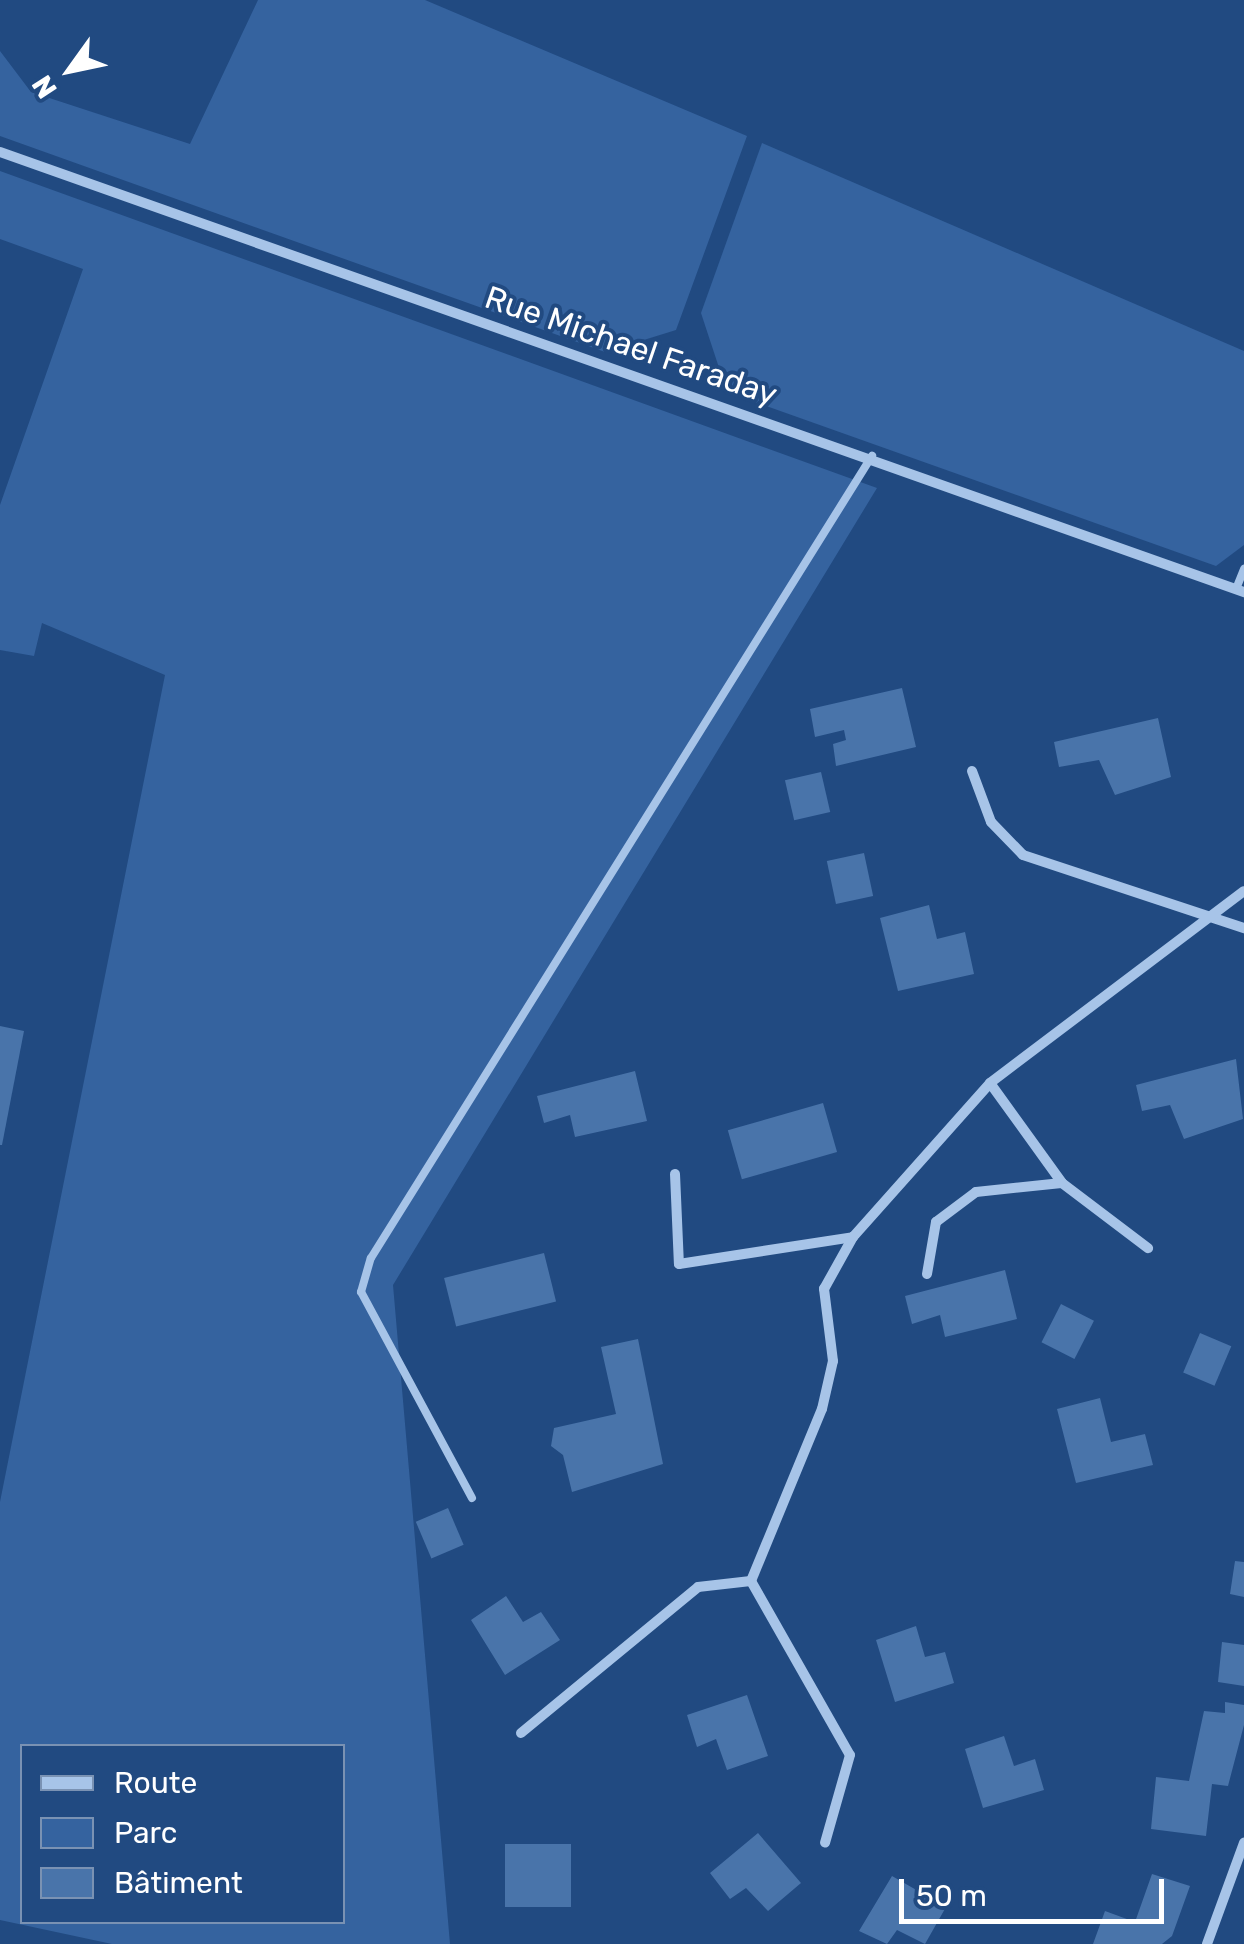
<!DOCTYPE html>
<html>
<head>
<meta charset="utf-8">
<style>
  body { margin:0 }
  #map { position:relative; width:1244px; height:1944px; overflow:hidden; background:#214a81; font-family:Rubik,sans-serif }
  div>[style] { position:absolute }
  .green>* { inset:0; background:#35639f }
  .building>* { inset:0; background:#4974aa; transform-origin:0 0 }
  .service>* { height:8px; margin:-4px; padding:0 4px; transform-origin:4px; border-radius:4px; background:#a7c4e8 }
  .minor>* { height:10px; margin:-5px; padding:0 5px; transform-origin:5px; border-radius:5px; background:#a7c4e8 }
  span { translate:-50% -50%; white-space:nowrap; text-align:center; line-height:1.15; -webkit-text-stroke:8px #214a81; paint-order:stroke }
  .street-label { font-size:32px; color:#fff }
  .legend { position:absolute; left:20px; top:1744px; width:325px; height:180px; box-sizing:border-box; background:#214a81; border:2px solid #7a92b3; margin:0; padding:12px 18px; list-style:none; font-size:30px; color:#fff }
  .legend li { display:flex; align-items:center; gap:20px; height:50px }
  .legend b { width:50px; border:2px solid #7a92b3 }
  .north { position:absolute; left:20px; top:20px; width:100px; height:100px; -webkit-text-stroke:8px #214a81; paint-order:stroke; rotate:237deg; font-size:28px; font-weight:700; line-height:40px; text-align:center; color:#fff }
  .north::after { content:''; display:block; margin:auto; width:35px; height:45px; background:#fff; clip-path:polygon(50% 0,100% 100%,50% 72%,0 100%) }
  .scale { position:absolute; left:899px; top:1879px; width:265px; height:45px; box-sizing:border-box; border:5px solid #fff; border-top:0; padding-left:12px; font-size:30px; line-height:35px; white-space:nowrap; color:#fff; -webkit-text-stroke:8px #214a81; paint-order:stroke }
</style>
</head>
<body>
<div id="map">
  <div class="green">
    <div style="clip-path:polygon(258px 0,425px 0,747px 136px,676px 330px,605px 352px,0 136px,0 51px,31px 92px,190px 144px)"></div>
    <div style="clip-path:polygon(762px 143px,1244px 351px,1244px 545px,1216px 566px,727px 392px,701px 313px)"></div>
    <div style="clip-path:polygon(evenodd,0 171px,877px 488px,393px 1285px,450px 1944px,112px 1944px,0 1920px,0 1502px,165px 675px,42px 623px,34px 656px,0 650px,0 505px,83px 269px,0 239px,0 171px,22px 1746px,342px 1746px,342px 1922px,22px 1922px,22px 1746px)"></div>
  </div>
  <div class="building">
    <div style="clip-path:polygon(902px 688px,916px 747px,836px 766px,833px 744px,846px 740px,844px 730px,815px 737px,810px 709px)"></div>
    <div style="clip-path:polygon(1158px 718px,1171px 777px,1115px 795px,1099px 760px,1059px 767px,1054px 742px)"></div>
    <div style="left:821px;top:772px;width:41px;height:37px;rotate:77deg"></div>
    <div style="left:864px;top:853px;width:44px;height:38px;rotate:78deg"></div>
    <div style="clip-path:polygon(929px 905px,937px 939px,965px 932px,974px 974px,898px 991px,880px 918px)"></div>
    <div style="clip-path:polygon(0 1026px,24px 1031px,2px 1145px,0 1145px)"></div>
    <div style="clip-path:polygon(1236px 1059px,1243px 1119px,1184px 1139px,1170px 1105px,1142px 1111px,1136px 1085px)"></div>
    <div style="clip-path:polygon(635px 1071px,647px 1121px,575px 1137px,570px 1115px,544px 1123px,537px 1096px)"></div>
    <div style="left:823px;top:1103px;width:51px;height:99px;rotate:74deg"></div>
    <div style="left:544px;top:1253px;width:50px;height:103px;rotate:76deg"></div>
    <div style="clip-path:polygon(1005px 1270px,1017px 1319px,945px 1337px,940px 1315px,912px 1324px,905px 1296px)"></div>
    <div style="left:1061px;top:1304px;width:37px;height:43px;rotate:27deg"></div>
    <div style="left:1200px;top:1333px;width:34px;height:43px;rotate:23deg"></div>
    <div style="clip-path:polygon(638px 1339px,663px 1464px,572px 1492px,563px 1455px,551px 1446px,554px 1428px,616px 1414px,601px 1347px)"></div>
    <div style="clip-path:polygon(1100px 1398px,1111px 1442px,1145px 1434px,1153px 1465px,1076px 1483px,1057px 1409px)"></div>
    <div style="left:448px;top:1508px;width:40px;height:35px;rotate:67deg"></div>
    <div style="clip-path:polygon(1235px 1561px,1244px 1562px,1244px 1597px,1230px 1594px)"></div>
    <div style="clip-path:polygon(506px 1596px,523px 1622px,541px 1612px,560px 1640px,505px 1675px,471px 1620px)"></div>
    <div style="clip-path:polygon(916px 1626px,925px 1657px,945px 1652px,954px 1683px,895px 1702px,876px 1640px)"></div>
    <div style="clip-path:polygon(1222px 1642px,1244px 1645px,1244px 1686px,1218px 1682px)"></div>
    <div style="clip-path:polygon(747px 1695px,768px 1756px,727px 1770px,716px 1739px,697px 1747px,687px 1715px)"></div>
    <div style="clip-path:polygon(1225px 1702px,1244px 1705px,1244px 1725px,1228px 1786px,1212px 1784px,1206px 1836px,1151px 1829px,1156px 1777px,1189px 1781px,1204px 1711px,1225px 1713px)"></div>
    <div style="clip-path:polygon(1004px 1736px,1014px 1766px,1035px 1759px,1044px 1790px,983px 1808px,965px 1749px)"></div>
    <div style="clip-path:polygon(758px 1833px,801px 1883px,768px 1911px,746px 1888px,730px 1899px,710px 1873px)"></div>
    <div style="left:505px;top:1844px;width:66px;height:63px"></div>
    <div style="clip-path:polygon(1152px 1874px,1190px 1886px,1172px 1936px,1162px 1944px,1093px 1944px,1105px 1911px,1135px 1922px)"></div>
    <div style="clip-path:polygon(892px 1876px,946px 1907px,925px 1944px,897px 1930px,887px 1944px,859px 1931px)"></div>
  </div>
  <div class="service">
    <div style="left:1236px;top:589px;width:22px;rotate:-68deg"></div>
    <div style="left:472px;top:1498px;width:234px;rotate:-118.3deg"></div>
    <div style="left:361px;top:1292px;width:35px;rotate:-74deg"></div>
    <div style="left:371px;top:1258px;width:946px;rotate:-58.01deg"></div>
  </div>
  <div class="minor">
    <div style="left:0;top:152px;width:1320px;rotate:19.48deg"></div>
    <div style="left:972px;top:771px;width:54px;rotate:69.6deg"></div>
    <div style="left:991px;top:822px;width:46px;rotate:45.9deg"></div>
    <div style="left:1023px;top:855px;width:233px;rotate:18.3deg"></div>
    <div style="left:990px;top:1083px;width:123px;rotate:54.2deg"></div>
    <div style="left:1062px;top:1183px;width:108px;rotate:37.1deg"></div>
    <div style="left:675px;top:1174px;width:90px;rotate:87.5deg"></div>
    <div style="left:679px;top:1264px;width:176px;rotate:-8.8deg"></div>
    <div style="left:927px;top:1274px;width:53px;rotate:-80.2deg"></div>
    <div style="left:936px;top:1222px;width:50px;rotate:-36.9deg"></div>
    <div style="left:976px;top:1192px;width:86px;rotate:-6deg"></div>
    <div style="left:751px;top:1581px;width:186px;rotate:-67.6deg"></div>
    <div style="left:822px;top:1409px;width:49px;rotate:-77.1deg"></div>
    <div style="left:833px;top:1361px;width:73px;rotate:-97.1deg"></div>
    <div style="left:824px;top:1289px;width:60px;rotate:-60.9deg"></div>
    <div style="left:853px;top:1237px;width:206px;rotate:-48.3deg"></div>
    <div style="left:990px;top:1083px;width:318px;rotate:-37.1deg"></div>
    <div style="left:751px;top:1581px;width:200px;rotate:60.4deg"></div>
    <div style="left:850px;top:1755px;width:91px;rotate:105.9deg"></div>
    <div style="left:521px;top:1733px;width:229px;rotate:-39.5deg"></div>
    <div style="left:698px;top:1587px;width:53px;rotate:-6.5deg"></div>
    <div style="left:1207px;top:1944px;width:108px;rotate:-69.9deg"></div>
  </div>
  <div class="street-label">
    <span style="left:631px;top:346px;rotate:19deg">Rue Michael Faraday</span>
  </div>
  <ul class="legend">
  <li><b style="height:12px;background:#a7c4e8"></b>Route</li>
  <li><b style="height:28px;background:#35639f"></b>Parc</li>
  <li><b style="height:28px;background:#4974aa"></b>Bâtiment</li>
  </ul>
  <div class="north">N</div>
  <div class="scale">50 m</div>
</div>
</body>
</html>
